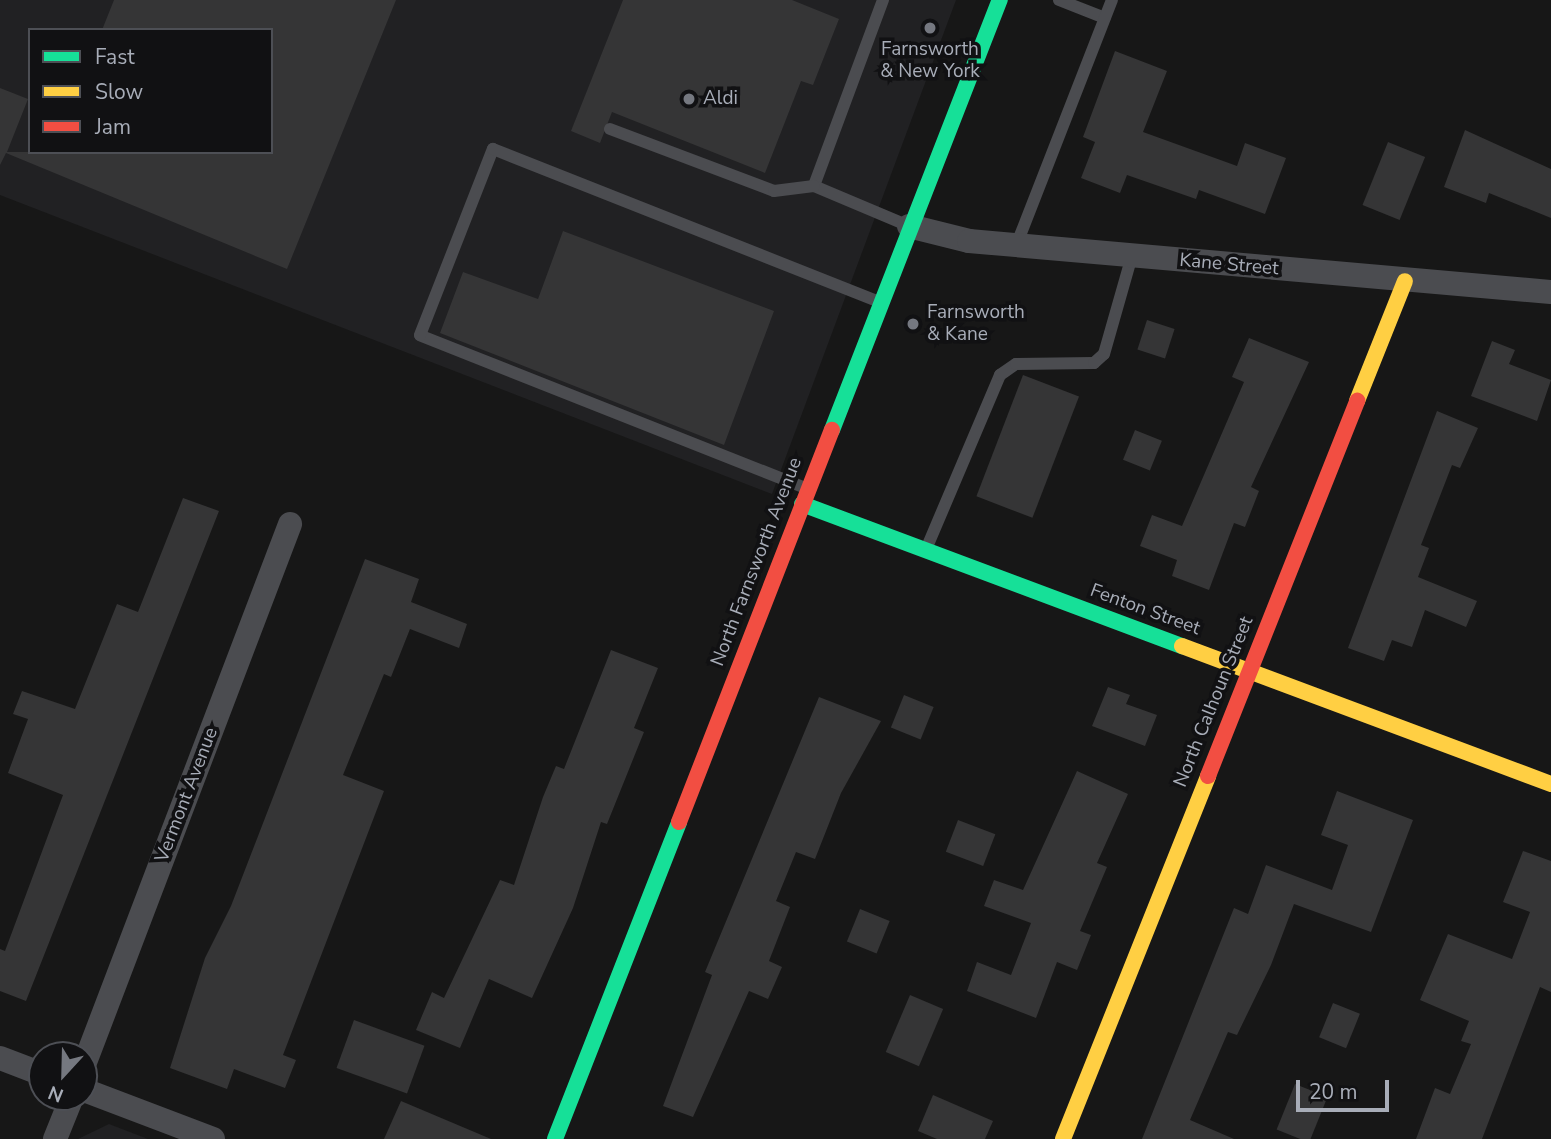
<!DOCTYPE html>
<html>
<head>
<meta charset="utf-8">
<style>
  body { margin:0 }
  #map { position:relative; width:1551px; height:1139px; overflow:hidden; background:#171717; font-family:"Nunito Sans",sans-serif }
  div>[style] { position:absolute }
  .built>* { inset:0; background:#212123 }
  .building>* { inset:0; background:#353536; transform-origin:0 0 }
  .lane>* { height:12px; margin:-6px; padding:0 6px; transform-origin:6px; border-radius:6px; background:#4b4c50 }
  .street>* { height:24px; margin:-12px; padding:0 12px; transform-origin:12px; border-radius:12px; background:#4b4c50 }
  .fast>* { height:16px; margin:-8px; padding:0 8px; transform-origin:8px; border-radius:8px; background:#16e098 }
  .slow>* { height:16px; margin:-8px; padding:0 8px; transform-origin:8px; border-radius:8px; background:#ffcf43 }
  .jam>* { height:16px; margin:-8px; padding:0 8px; transform-origin:8px; border-radius:8px; background:#f24e42 }
  .dots>* { width:19px; height:19px; translate:-50% -50%; box-sizing:border-box; border:4px solid #111113; border-radius:50% }
  span { translate:-50% -50%; white-space:nowrap; text-align:center; line-height:1.15; -webkit-text-stroke:7px #111113; paint-order:stroke }
  .poi-label { font-size:19px; color:#a8adb8 }
  .left { translate:0 -50%; text-align:left }
  .street-label { font-size:19px; color:#a8adb8 }
  .legend { position:absolute; left:28px; top:28px; width:245px; height:126px; box-sizing:border-box; background:#111113; border:2px solid #4d4f55; margin:0; padding:9px 12px; list-style:none; font-size:21px; color:#a8adb8 }
  .legend li { display:flex; align-items:center; gap:14px; height:35px }
  .legend b { width:35px; border:2px solid #4d4f55 }
  .north { position:absolute; left:28px; top:1041px; width:70px; height:70px; box-sizing:border-box; background:#111113; border:2px solid #4d4f55; border-radius:50%; rotate:202deg; font-size:19px; font-weight:700; line-height:28px; text-align:center; color:#a8adb8 }
  .north::after { content:''; display:block; margin:auto; width:24px; height:32px; background:#757880; clip-path:polygon(50% 0,100% 100%,50% 72%,0 100%) }
  .scale { position:absolute; left:1296px; top:1080px; width:93px; height:32px; box-sizing:border-box; border:4px solid #a8adb8; border-top:0; padding-left:9px; font-size:21px; line-height:24px; white-space:nowrap; color:#a8adb8; -webkit-text-stroke:5px #111113; paint-order:stroke }
</style>
</head>
<body>
<div id="map">
  <div class="built">
    <div style="clip-path:polygon(evenodd,0 0,956px 0,772px 494px,0 195px,0 0,30px 30px,271px 30px,271px 152px,30px 152px,30px 30px)"></div>
    <div style="clip-path:polygon(109px 1124px,148px 1139px,78px 1139px)"></div>
  </div>
  <div class="building">
    <div style="clip-path:polygon(114px 0,396px 0,287px 269px,6px 153px,0 165px,0 88px,28px 99px,7px 152px,271px 152px,271px 30px,102px 30px)"></div>
    <div style="clip-path:polygon(623px 0,792px 0,839px 19px,813px 85px,801px 81px,765px 173px,612px 112px,600px 143px,571px 131px)"></div>
    <div style="clip-path:polygon(1115px 51px,1167px 71px,1143px 132px,1237px 166px,1245px 143px,1286px 158px,1265px 214px,1199px 190px,1196px 199px,1127px 175px,1120px 193px,1081px 178px,1095px 142px,1083px 137px)"></div>
    <div style="clip-path:polygon(1465px 130px,1551px 169px,1551px 218px,1489px 193px,1486px 203px,1444px 187px)"></div>
    <div style="left:1388px;top:142px;width:40px;height:68px;rotate:22deg"></div>
    <div style="clip-path:polygon(563px 231px,774px 311px,724px 445px,440px 333px,463px 272px,538px 299px)"></div>
    <div style="left:1147px;top:320px;width:29px;height:31px;rotate:18deg"></div>
    <div style="clip-path:polygon(1249px 338px,1309px 362px,1251px 487px,1259px 491px,1245px 527px,1234px 523px,1209px 590px,1172px 576px,1177px 560px,1140px 546px,1152px 515px,1182px 526px,1244px 382px,1232px 377px)"></div>
    <div style="clip-path:polygon(1492px 341px,1515px 350px,1509px 364px,1551px 380px,1537px 421px,1471px 396px)"></div>
    <div style="left:1023px;top:375px;width:60px;height:130px;rotate:21deg"></div>
    <div style="clip-path:polygon(1437px 411px,1478px 428px,1460px 468px,1452px 465px,1421px 545px,1429px 548px,1418px 577px,1477px 601px,1466px 627px,1425px 610px,1412px 647px,1392px 640px,1384px 661px,1348px 648px)"></div>
    <div style="left:1135px;top:430px;width:29px;height:32px;rotate:22deg"></div>
    <div style="clip-path:polygon(183px 498px,219px 511px,26px 1001px,0 991px,0 949px,5px 951px,63px 795px,8px 773px,28px 719px,13px 714px,22px 691px,75px 709px,117px 604px,138px 612px)"></div>
    <div style="clip-path:polygon(365px 559px,419px 579px,411px 602px,467px 624px,459px 648px,410px 629px,391px 677px,384px 674px,343px 775px,384px 791px,283px 1055px,296px 1060px,285px 1088px,234px 1069px,227px 1089px,170px 1068px,205px 958px,231px 906px)"></div>
    <div style="clip-path:polygon(611px 650px,658px 668px,634px 728px,644px 732px,607px 824px,601px 822px,573px 908px,532px 998px,489px 979px,460px 1048px,416px 1030px,432px 992px,444px 998px,500px 880px,514px 885px,543px 797px,556px 766px,564px 769px)"></div>
    <div style="clip-path:polygon(1108px 687px,1130px 695px,1126px 704px,1157px 715px,1145px 746px,1092px 726px)"></div>
    <div style="left:904px;top:695px;width:32px;height:35px;rotate:22deg"></div>
    <div style="clip-path:polygon(819px 697px,881px 721px,841px 793px,815px 859px,796px 852px,776px 901px,790px 907px,769px 961px,782px 967px,768px 999px,749px 991px,693px 1117px,663px 1106px,712px 975px,705px 972px)"></div>
    <div style="clip-path:polygon(1077px 771px,1128px 794px,1097px 863px,1107px 867px,1080px 931px,1091px 935px,1077px 970px,1057px 962px,1036px 1018px,967px 991px,977px 962px,1011px 975px,1031px 923px,984px 906px,994px 880px,1023px 890px)"></div>
    <div style="clip-path:polygon(1337px 791px,1413px 820px,1371px 932px,1294px 904px,1271px 965px,1237px 1035px,1228px 1032px,1190px 1120px,1234px 1139px,1142px 1139px,1234px 908px,1248px 914px,1266px 865px,1332px 890px,1348px 845px,1321px 835px)"></div>
    <div style="left:958px;top:820px;width:40px;height:34px;rotate:21deg"></div>
    <div style="clip-path:polygon(1523px 851px,1551px 861px,1551px 992px,1540px 987px,1482px 1139px,1416px 1139px,1435px 1088px,1450px 1094px,1471px 1044px,1461px 1041px,1469px 1021px,1420px 1000px,1448px 934px,1512px 959px,1530px 912px,1503px 902px)"></div>
    <div style="left:860px;top:909px;width:32px;height:35px;rotate:22deg"></div>
    <div style="left:910px;top:995px;width:36px;height:62px;rotate:23deg"></div>
    <div style="left:1333px;top:1003px;width:29px;height:37px;rotate:22deg"></div>
    <div style="left:354px;top:1020px;width:75px;height:51px;rotate:20deg"></div>
    <div style="left:1295px;top:1084px;width:35px;height:49px;rotate:22deg"></div>
    <div style="clip-path:polygon(933px 1095px,993px 1121px,985px 1139px,937px 1139px,918px 1131px)"></div>
    <div style="clip-path:polygon(401px 1101px,491px 1139px,384px 1139px)"></div>
  </div>
  <div class="lane">
    <div style="left:883px;top:0;width:198px;rotate:110.4deg"></div>
    <div style="left:814px;top:186px;width:103px;rotate:22.8deg"></div>
    <div style="left:1059px;top:0;width:49px;rotate:21.4deg"></div>
    <div style="left:610px;top:129px;width:175px;rotate:20.7deg"></div>
    <div style="left:774px;top:191px;width:40px;rotate:-7.1deg"></div>
    <div style="left:1016px;top:246px;width:264px;rotate:-68.7deg"></div>
    <div style="left:808px;top:489px;width:417px;rotate:-158.4deg"></div>
    <div style="left:420px;top:335px;width:200px;rotate:-68.6deg"></div>
    <div style="left:493px;top:149px;width:415px;rotate:21.6deg"></div>
    <div style="left:927px;top:547px;width:187px;rotate:-67deg"></div>
    <div style="left:1000px;top:375px;width:19px;rotate:-35deg"></div>
    <div style="left:1016px;top:364px;width:78px;rotate:-0.7deg"></div>
    <div style="left:1094px;top:363px;width:13px;rotate:-42deg"></div>
    <div style="left:1104px;top:354px;width:102px;rotate:-74.1deg"></div>
  </div>
  <div class="street">
    <div style="left:909px;top:226px;width:62px;rotate:14deg"></div>
    <div style="left:969px;top:241px;width:584px;rotate:5.01deg"></div>
    <div style="left:0;top:1058px;width:45px;rotate:20.9deg"></div>
    <div style="left:84px;top:1065px;width:579px;rotate:-69.15deg"></div>
    <div style="left:84px;top:1090px;width:138px;rotate:20.8deg"></div>
    <div style="left:55px;top:1139px;width:45px;rotate:-68deg"></div>
  </div>
  <div class="fast">
    <div style="left:832px;top:430px;width:462px;rotate:-68.7deg"></div>
    <div style="left:802px;top:504px;width:406px;rotate:20.5deg"></div>
    <div style="left:555px;top:1139px;width:340px;rotate:-68.6deg"></div>
  </div>
  <div class="slow">
    <div style="left:1357px;top:401px;width:129px;rotate:-68.2deg"></div>
    <div style="left:1182px;top:646px;width:394px;rotate:20.5deg"></div>
    <div style="left:1063px;top:1139px;width:391px;rotate:-68.2deg"></div>
  </div>
  <div class="jam">
    <div style="left:1208px;top:776px;width:404px;rotate:-68.3deg"></div>
    <div style="left:679px;top:822px;width:421px;rotate:-68.7deg"></div>
  </div>
  <div class="dots">
    <div style="left:930px;top:28px;background:#757880"></div>
    <div style="left:689px;top:99px;background:#757880"></div>
    <div style="left:913px;top:324px;background:#757880"></div>
  </div>
  <div class="poi-label">
    <span style="left:930px;top:61px">Farnsworth<br>&amp; New York</span>
    <span class="left" style="left:703px;top:99px">Aldi</span>
    <span class="left" style="left:927px;top:324px">Farnsworth<br>&amp; Kane</span>
  </div>
  <div class="street-label">
    <span style="left:1229px;top:265px;rotate:5deg">Kane Street</span>
    <span style="left:757px;top:562px;rotate:-69deg">North Farnsworth Avenue</span>
    <span style="left:1145px;top:610px;rotate:20deg">Fenton Street</span>
    <span style="left:1214px;top:702px;rotate:-68deg">North Calhoun Street</span>
    <span style="left:187px;top:795px;rotate:-69deg">Vermont Avenue</span>
  </div>
  <ul class="legend">
  <li><b style="height:9px;background:#16e098"></b>Fast</li>
  <li><b style="height:9px;background:#ffcf43"></b>Slow</li>
  <li><b style="height:9px;background:#f24e42"></b>Jam</li>
  </ul>
  <div class="north">N</div>
  <div class="scale">20 m</div>
</div>
</body>
</html>
